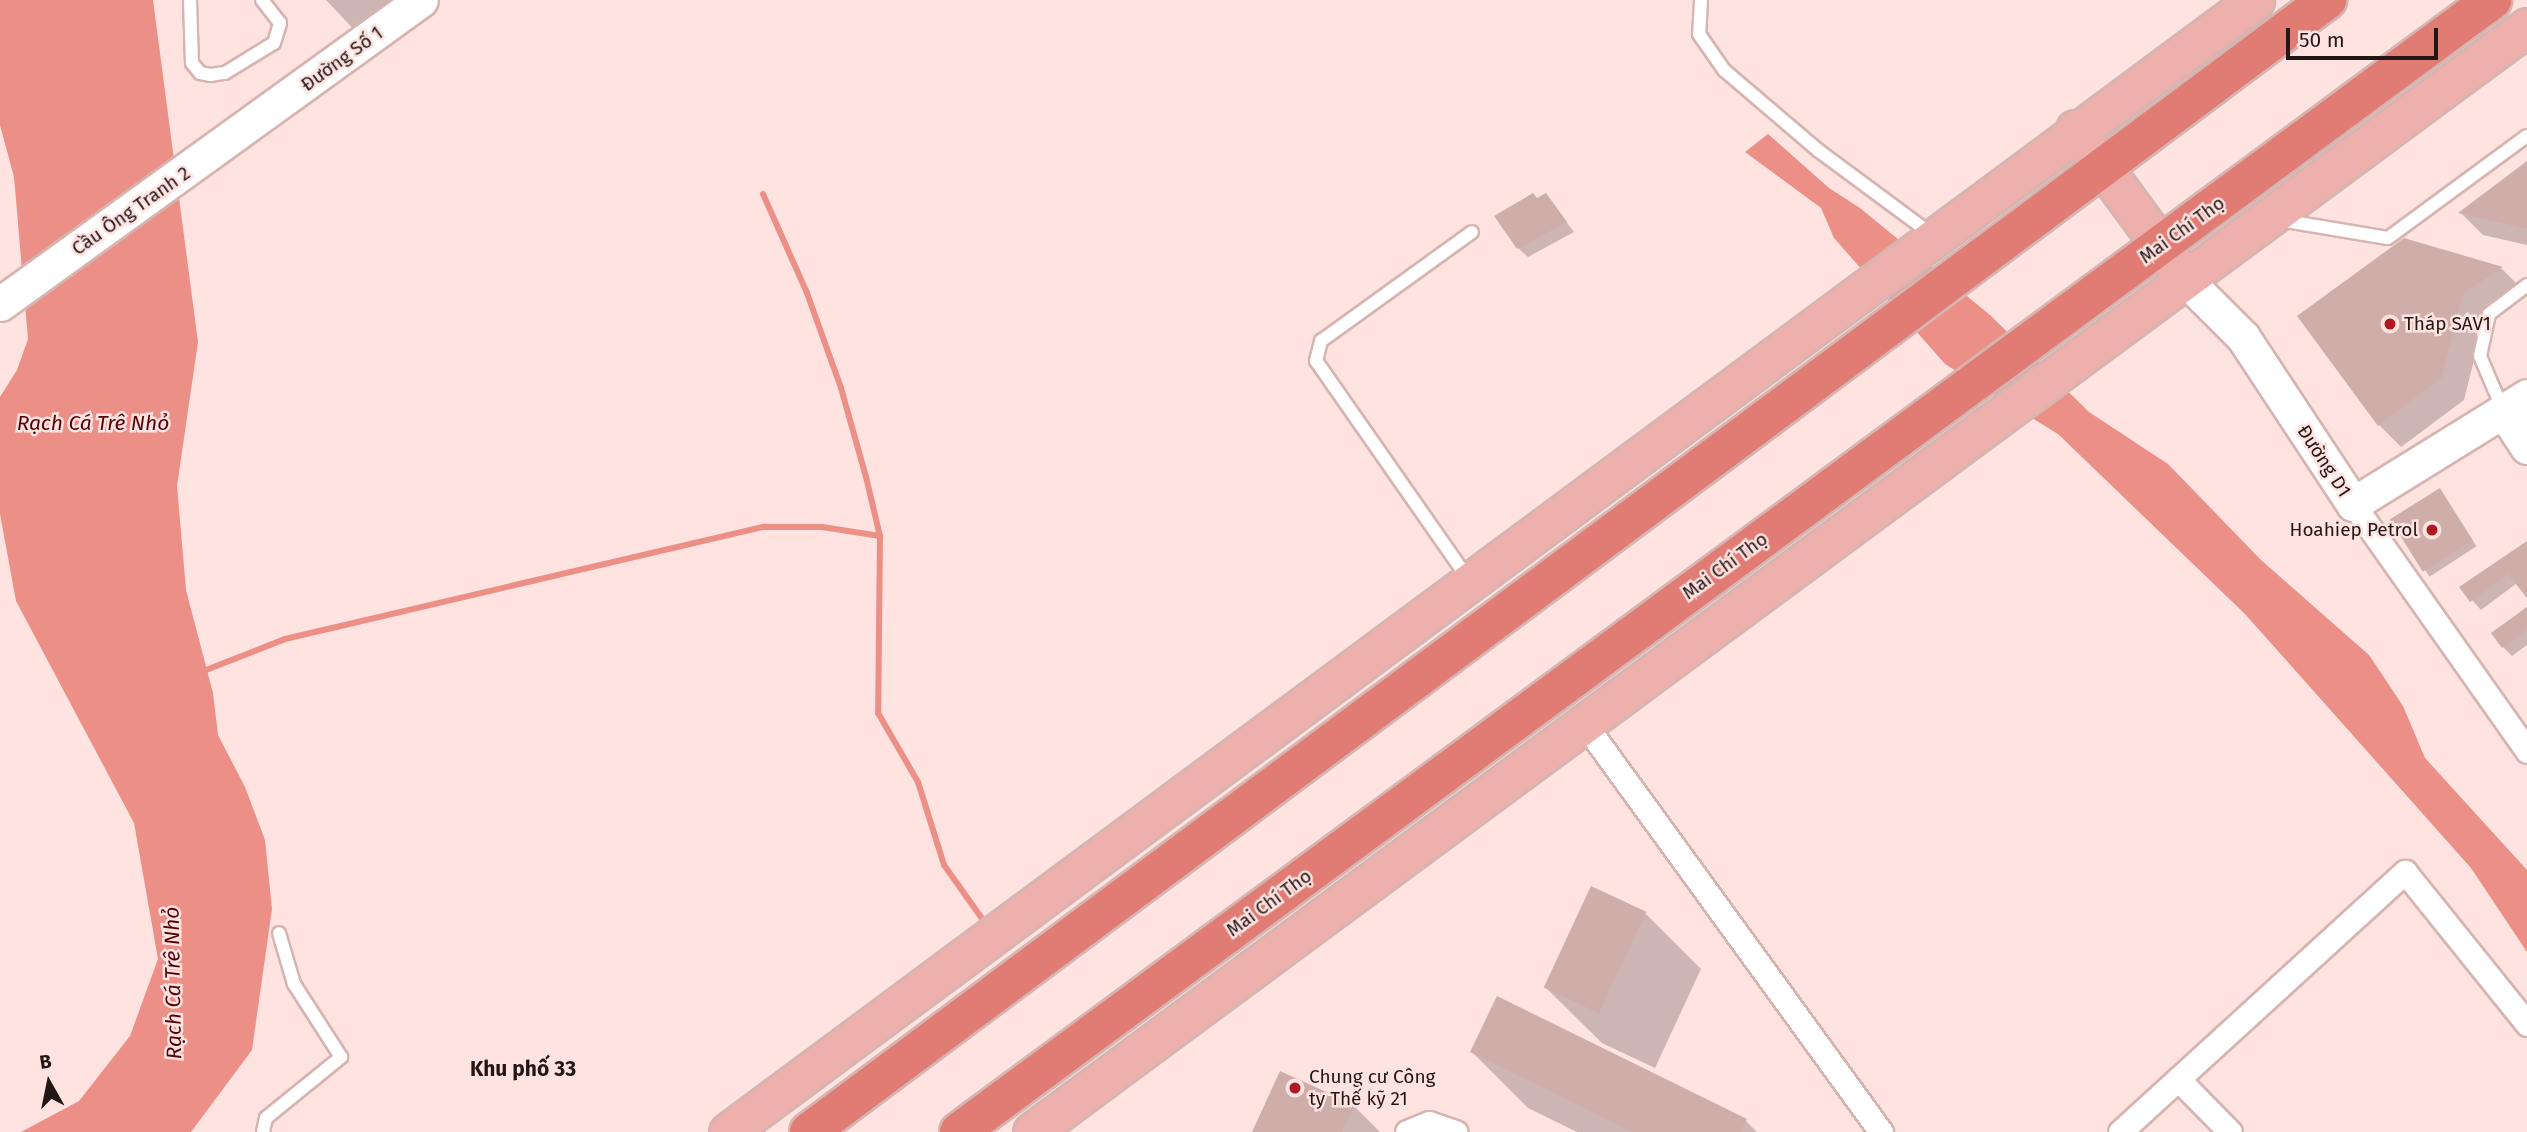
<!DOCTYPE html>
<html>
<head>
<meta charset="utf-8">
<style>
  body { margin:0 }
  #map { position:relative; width:2527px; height:1132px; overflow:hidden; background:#ffe3e0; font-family:"Fira Sans",sans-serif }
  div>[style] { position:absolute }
  .water>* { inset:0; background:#ec8f87 }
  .shadow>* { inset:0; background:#0003; transform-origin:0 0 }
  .stream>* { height:6px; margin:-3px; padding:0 3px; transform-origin:3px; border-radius:3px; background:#ec8f87 }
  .building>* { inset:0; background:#cfaeaa; transform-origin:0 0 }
  .roads { filter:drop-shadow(2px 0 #d6b5b1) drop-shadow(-2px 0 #d6b5b1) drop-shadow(0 2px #d6b5b1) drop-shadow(0 -2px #d6b5b1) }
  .lane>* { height:12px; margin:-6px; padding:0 6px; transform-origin:6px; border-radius:6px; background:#fff }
  .street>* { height:23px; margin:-11.5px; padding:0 11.5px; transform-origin:11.5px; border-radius:11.5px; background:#fff }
  .secondary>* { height:33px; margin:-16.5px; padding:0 16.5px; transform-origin:16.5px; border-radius:16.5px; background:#fff }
  .primary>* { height:37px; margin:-18.5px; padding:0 18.5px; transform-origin:18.5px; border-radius:18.5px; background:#edb0ac }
  .highway>* { height:38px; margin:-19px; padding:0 19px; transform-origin:19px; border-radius:19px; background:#e17c75 }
  .dots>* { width:19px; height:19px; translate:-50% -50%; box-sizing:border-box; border:4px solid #ffe3e0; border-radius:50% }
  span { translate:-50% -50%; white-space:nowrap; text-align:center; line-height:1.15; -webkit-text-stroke:5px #ffe3e0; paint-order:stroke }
  .street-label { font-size:19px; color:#231716 }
  .poi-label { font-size:19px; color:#231716 }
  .left { translate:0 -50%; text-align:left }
  .right { translate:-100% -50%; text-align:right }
  .water-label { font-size:21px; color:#550006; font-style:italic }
  .neighbourhood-label { font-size:21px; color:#231716; font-weight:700 }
  .north { position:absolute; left:14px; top:1048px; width:70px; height:70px; -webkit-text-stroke:5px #ffe3e0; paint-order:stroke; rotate:351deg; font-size:19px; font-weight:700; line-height:28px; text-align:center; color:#231716 }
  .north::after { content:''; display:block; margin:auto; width:24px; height:32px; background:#231716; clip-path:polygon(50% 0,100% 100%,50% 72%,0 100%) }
  .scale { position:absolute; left:2286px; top:28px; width:152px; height:32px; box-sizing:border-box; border:4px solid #231716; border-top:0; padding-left:9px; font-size:21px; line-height:24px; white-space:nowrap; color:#231716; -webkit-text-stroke:5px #ffe3e0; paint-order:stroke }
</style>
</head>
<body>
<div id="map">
  <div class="water">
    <div style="clip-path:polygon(0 0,153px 0,198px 342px,177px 486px,186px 590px,213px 693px,218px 735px,245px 787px,265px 840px,272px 909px,252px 1050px,191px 1132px,21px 1132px,79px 1101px,130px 1036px,158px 959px,134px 823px,16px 601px,0 514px,0 397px,17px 370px,28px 339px,14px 177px,0 125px)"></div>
    <div style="clip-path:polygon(1768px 134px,1829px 188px,1860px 208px,1990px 315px,2089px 412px,2168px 464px,2261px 560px,2369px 655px,2403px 706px,2425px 758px,2527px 870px,2527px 952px,2471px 868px,2245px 614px,2058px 434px,1945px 364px,1834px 238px,1821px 208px,1745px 152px)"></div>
  </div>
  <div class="shadow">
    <div style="clip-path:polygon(326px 0,410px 0,360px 36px)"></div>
    <div style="clip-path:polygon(2527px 164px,2527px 245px,2483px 235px,2461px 213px)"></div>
    <div style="clip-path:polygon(1546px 195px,1574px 232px,1528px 257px,1518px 248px,1538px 200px)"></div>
    <div style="clip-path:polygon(2404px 240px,2502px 269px,2523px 290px,2485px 316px,2464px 400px,2401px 447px,2379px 425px)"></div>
    <div style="left:2440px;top:490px;width:67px;height:56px;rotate:57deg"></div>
    <div style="clip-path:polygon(2527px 543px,2527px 595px,2517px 583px,2481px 610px,2461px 588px)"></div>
    <div style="clip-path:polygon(2527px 612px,2527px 645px,2512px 656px,2503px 647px)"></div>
    <div style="clip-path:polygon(1645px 913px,1701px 969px,1655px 1068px,1602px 1043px,1545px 987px)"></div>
    <div style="clip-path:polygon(1472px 1052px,1746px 1121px,1757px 1132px,1577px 1132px,1528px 1108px)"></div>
    <div style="clip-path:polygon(1354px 1106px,1380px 1132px,1254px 1132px)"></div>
  </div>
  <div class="stream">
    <div style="left:763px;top:194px;width:108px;rotate:66deg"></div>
    <div style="left:807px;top:293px;width:101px;rotate:70.3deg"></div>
    <div style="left:841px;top:388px;width:92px;rotate:74.3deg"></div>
    <div style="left:866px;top:477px;width:61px;rotate:76.7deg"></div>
    <div style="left:880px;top:536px;width:177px;rotate:90.6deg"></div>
    <div style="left:878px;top:713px;width:80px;rotate:59.9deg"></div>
    <div style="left:918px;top:782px;width:87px;rotate:72.6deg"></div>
    <div style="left:944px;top:865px;width:76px;rotate:54.6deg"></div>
    <div style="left:201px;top:672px;width:90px;rotate:-21.4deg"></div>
    <div style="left:285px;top:639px;width:492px;rotate:-13.2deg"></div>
    <div style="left:764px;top:527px;width:58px"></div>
    <div style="left:822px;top:527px;width:59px;rotate:8.8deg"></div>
  </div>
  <div class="building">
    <div style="clip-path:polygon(2527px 161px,2527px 229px,2458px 213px)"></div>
    <div style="clip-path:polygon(1533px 193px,1537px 198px,1546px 193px,1567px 222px,1517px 249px,1494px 216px)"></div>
    <div style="clip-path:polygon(2404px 238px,2503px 267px,2463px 294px,2442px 377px,2378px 426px,2297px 316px)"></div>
    <div style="left:2440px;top:488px;width:62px;height:59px;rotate:58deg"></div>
    <div style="clip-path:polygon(2527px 541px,2527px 598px,2508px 574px,2470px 602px,2459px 587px)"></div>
    <div style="clip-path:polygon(2527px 607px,2527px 630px,2502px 648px,2491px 633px)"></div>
    <div style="left:1591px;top:886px;width:61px;height:112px;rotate:25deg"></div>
    <div style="clip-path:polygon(1497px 996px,1747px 1119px,1740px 1132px,1632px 1132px,1470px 1052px)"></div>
    <div style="clip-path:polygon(1280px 1071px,1355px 1105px,1342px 1132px,1252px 1132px)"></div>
  </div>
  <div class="roads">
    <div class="lane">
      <div style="left:190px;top:0;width:63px;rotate:88.2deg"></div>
      <div style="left:192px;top:63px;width:13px;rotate:51deg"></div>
      <div style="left:200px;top:73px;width:10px;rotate:11deg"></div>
      <div style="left:210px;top:75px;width:15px;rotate:-8deg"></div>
      <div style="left:225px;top:73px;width:57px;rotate:-31.5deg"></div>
      <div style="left:274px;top:43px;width:21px;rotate:-73deg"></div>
      <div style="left:280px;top:23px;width:29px;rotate:-128deg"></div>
      <div style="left:1701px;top:0;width:34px;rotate:93deg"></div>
      <div style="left:1699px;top:34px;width:44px;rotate:55.2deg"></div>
      <div style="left:1724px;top:70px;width:125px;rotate:40.5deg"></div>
      <div style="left:1819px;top:151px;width:139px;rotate:36.5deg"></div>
      <div style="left:2280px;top:220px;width:109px;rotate:9.5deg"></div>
      <div style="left:2388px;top:238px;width:172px;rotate:-36.3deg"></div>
      <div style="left:2503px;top:410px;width:59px;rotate:-113.1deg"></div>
      <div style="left:2480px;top:356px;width:43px;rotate:-77.9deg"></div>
      <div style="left:2489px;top:314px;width:48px;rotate:-37.3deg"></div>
      <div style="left:1469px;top:580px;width:267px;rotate:-124.9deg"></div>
      <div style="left:1316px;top:361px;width:21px;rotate:-76deg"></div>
      <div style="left:1321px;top:341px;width:186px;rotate:-35.8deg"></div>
      <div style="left:263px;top:1132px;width:14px;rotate:-78deg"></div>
      <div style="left:266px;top:1118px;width:97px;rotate:-39.1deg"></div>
      <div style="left:341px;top:1057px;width:87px;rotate:-122.8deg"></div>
      <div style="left:294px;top:984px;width:53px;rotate:-106.4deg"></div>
    </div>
    <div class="street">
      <div style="left:2353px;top:504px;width:302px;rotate:54.8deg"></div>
      <div style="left:1586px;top:726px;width:502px;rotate:54deg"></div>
      <div style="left:2178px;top:1079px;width:74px;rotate:45.5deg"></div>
      <div style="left:1407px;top:1132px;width:24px;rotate:-22deg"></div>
      <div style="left:1429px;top:1123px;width:28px;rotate:19deg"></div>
      <div style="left:2120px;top:1132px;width:386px;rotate:-42.4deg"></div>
      <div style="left:2405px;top:872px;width:195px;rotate:51.2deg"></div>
    </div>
    <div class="secondary">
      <div style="left:2186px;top:280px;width:81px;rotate:45deg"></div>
      <div style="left:2243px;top:337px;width:200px;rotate:56.6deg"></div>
      <div style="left:2353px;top:504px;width:205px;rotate:-31.8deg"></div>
      <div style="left:0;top:304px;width:519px;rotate:-35.83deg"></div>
      <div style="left:2504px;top:412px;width:42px;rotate:56.7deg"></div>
    </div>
    <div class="primary">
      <div style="left:2075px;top:129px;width:172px;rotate:53.7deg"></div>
      <div style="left:728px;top:1132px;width:1901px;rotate:-36.55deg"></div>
      <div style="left:1032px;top:1132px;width:1859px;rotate:-36.47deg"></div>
    </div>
    <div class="highway">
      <div style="left:809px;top:1132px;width:1894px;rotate:-36.71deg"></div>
      <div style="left:959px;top:1132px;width:1906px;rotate:-36.44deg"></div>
    </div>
  </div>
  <div class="dots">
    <div style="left:2390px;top:324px;background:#ad1a22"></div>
    <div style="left:2432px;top:530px;background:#ad1a22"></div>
    <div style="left:1295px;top:1088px;background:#ad1a22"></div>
  </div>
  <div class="street-label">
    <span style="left:342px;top:59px;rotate:-36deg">Đường Số 1</span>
    <span style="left:131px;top:211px;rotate:-35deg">Cầu Ông Tranh 2</span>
    <span style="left:2182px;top:230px;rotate:-36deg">Mai Chí Thọ</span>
    <span style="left:2324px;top:461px;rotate:57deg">Đường D1</span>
    <span style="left:1725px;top:566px;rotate:-36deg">Mai Chí Thọ</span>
    <span style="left:1269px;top:903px;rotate:-36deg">Mai Chí Thọ</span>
  </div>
  <div class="poi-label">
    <span class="left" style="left:2404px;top:324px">Tháp SAV1</span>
    <span class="right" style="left:2418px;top:530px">Hoahiep Petrol</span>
    <span class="left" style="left:1309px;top:1088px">Chung cư Công<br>ty Thế kỹ 21</span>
  </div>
  <div class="water-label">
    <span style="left:93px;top:423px">Rạch Cá Trê Nhỏ</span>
    <span style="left:173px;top:983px;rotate:-91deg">Rạch Cá Trê Nhỏ</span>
  </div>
  <div class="neighbourhood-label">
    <span style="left:523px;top:1069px">Khu phố 33</span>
  </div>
  <div class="north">B</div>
  <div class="scale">50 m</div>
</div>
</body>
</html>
